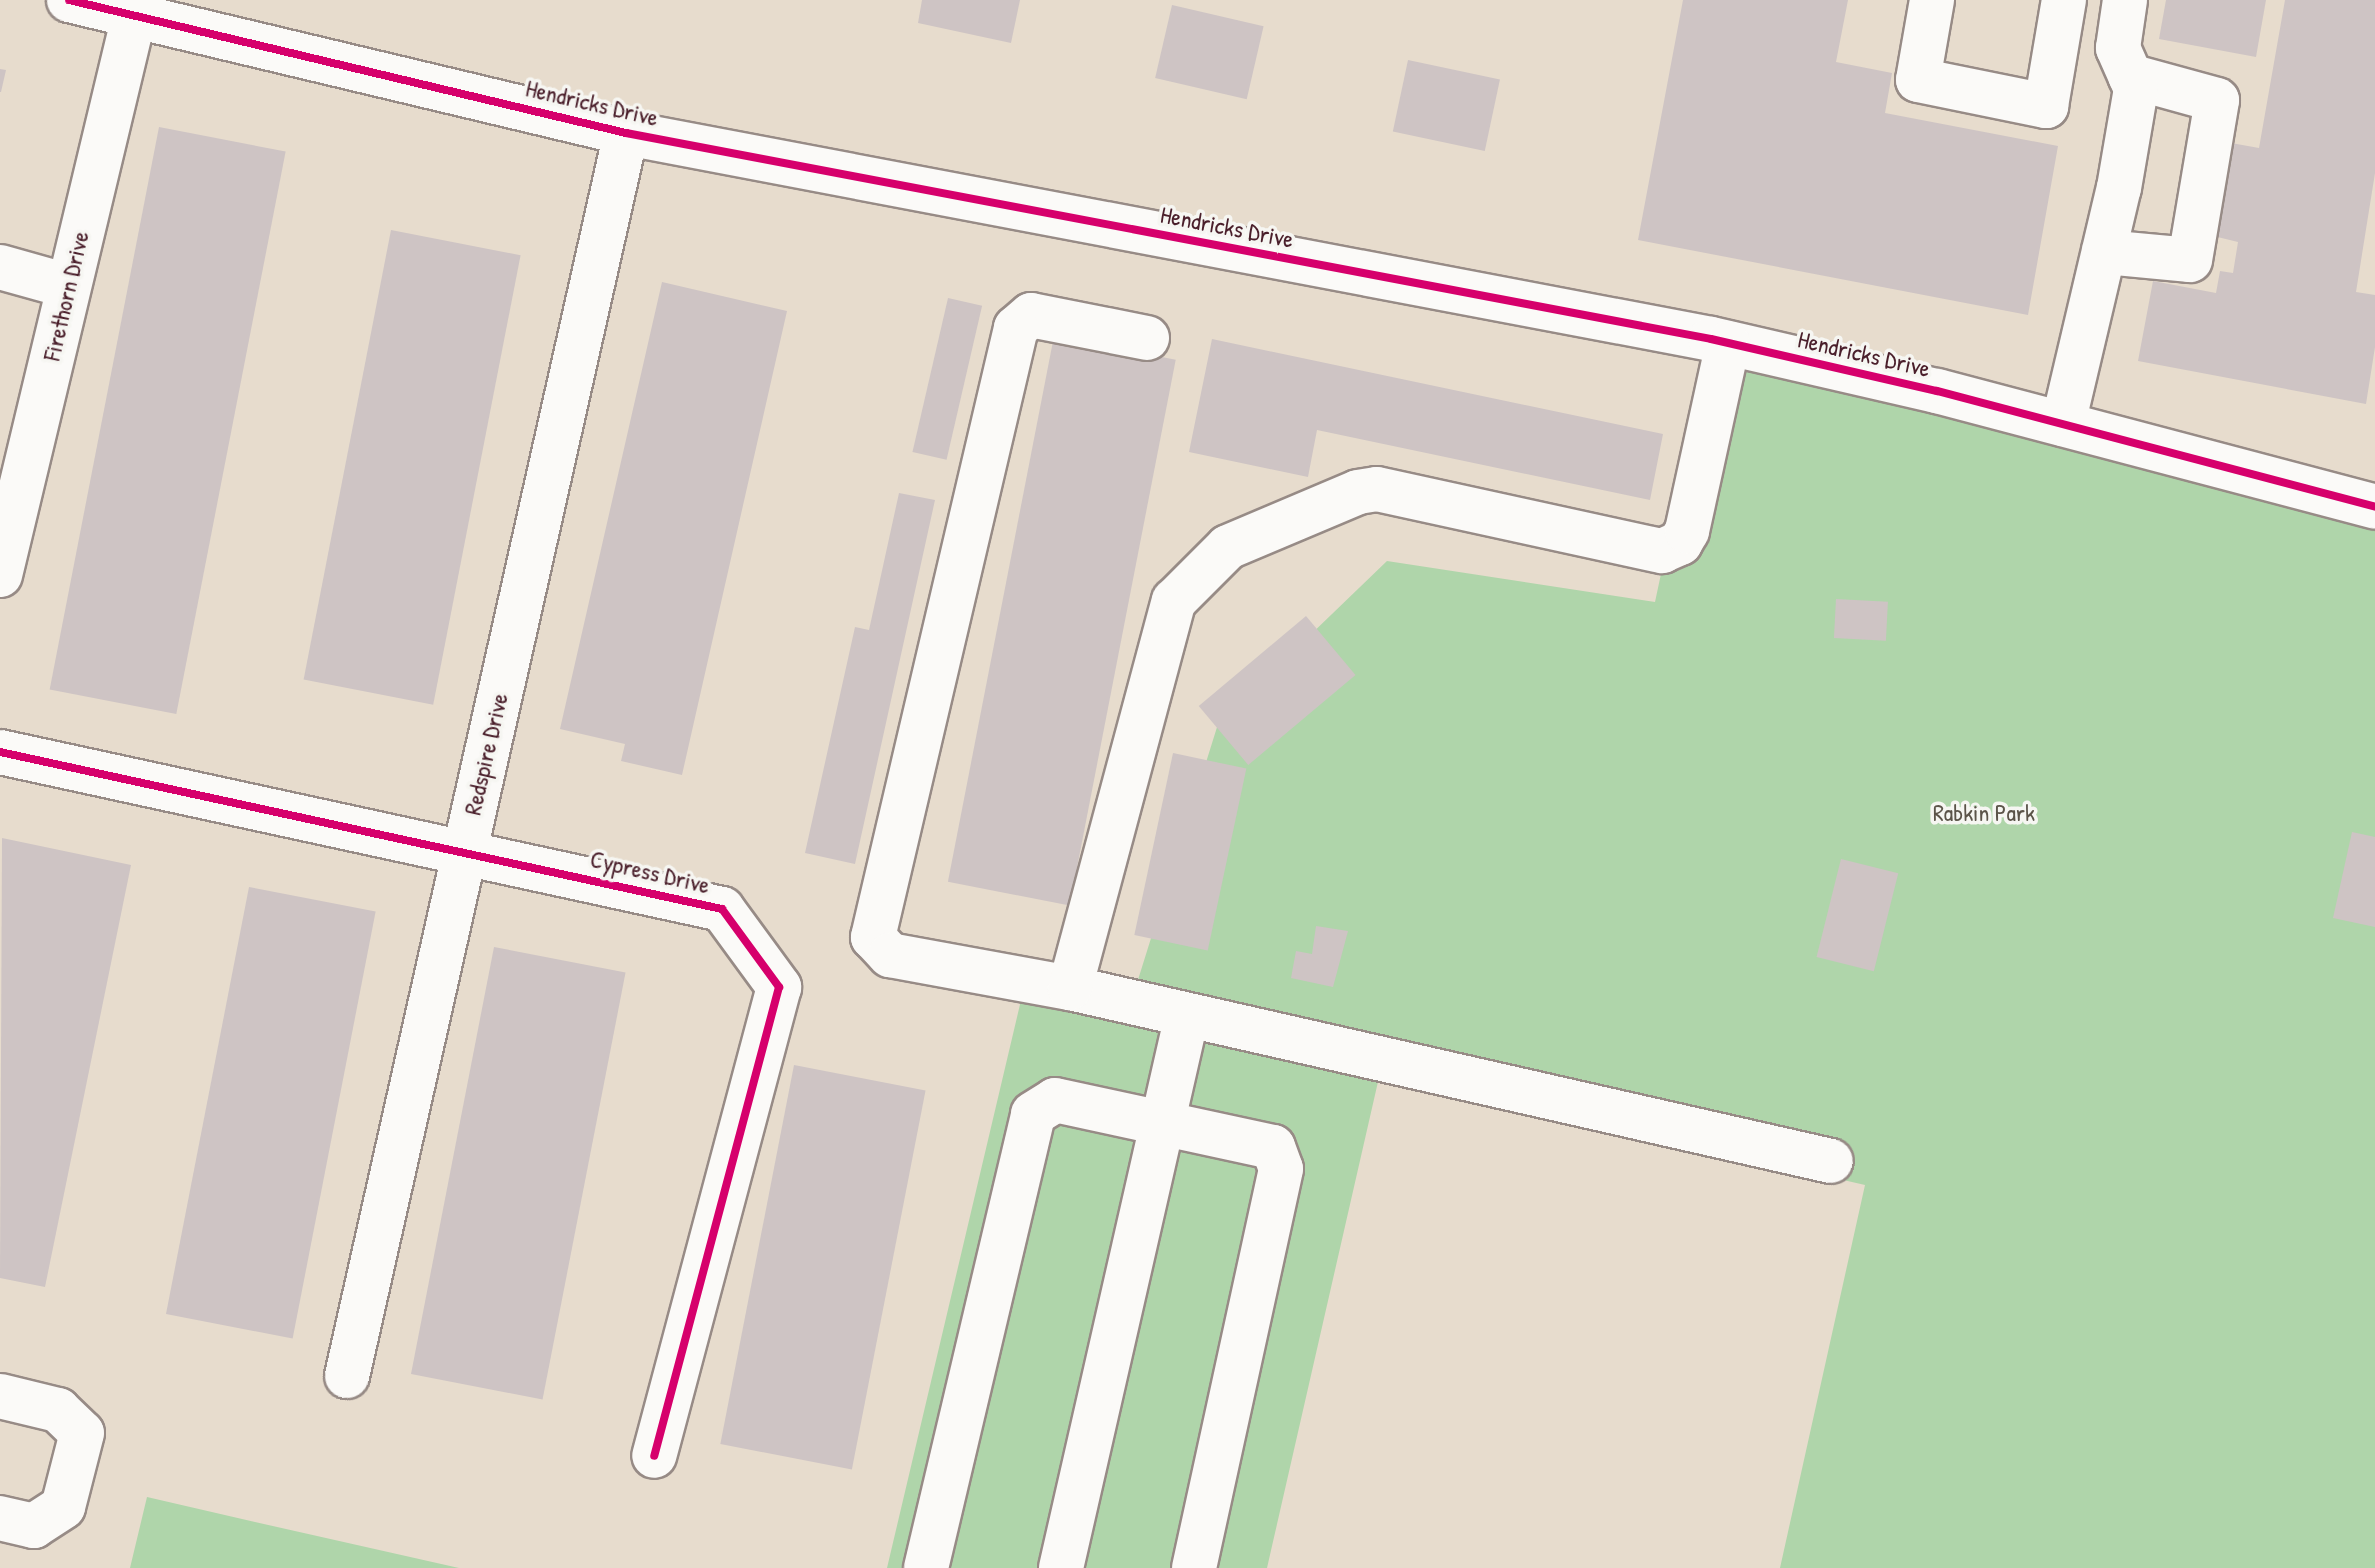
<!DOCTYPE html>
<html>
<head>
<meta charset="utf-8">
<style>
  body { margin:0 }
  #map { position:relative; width:2375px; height:1568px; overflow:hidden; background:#e7dccd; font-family:"Patrick Hand",sans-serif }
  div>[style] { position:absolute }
  .green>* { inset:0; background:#afd5aa }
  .building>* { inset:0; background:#cec4c4; transform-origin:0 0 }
  .roads { filter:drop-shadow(2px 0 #978b86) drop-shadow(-2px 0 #978b86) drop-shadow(0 2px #978b86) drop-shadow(0 -2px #978b86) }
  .minor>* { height:44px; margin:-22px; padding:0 22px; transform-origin:22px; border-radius:22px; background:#fbfaf8 }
  .cycleway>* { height:8px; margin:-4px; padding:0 4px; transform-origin:4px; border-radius:4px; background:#d6006c }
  span { translate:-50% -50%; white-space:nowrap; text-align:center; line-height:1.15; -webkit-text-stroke:7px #f6f6f2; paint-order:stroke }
  .street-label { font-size:24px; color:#4a1f2b }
  .park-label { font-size:24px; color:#5b5449 }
</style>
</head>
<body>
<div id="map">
  <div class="green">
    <div style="clip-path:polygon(1711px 339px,2375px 503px,2375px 1568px,1780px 1568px,1865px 1185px,1380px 1073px,1267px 1568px,887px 1568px,1022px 996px,1127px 1015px,1218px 724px,1387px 561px,1655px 602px)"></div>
    <div style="clip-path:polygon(147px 1497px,255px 1522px,459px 1568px,130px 1568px)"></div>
  </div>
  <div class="building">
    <div style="clip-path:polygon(922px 0,1020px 0,1011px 43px,918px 23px)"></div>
    <div style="clip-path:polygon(1683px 0,1848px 0,1836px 62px,1892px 73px,1885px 113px,2058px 146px,2028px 315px,1638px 240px)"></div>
    <div style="clip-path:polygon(2166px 0,2266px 0,2256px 57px,2159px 39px)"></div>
    <div style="clip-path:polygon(2285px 0,2375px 0,2375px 173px,2356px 292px,2375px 295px,2375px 347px,2366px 404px,2138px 361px,2153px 281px,2216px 293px,2220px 271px,2233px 273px,2238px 242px,2201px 233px,2220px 141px,2259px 148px)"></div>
    <div style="left:1172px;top:5px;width:94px;height:75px;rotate:13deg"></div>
    <div style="left:1408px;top:60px;width:94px;height:73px;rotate:12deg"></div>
    <div style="clip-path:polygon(0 69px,6px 70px,1px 92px,0 92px)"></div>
    <div style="left:159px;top:127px;width:129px;height:573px;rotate:11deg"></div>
    <div style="left:391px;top:230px;width:132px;height:458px;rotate:11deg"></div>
    <div style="clip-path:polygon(662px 282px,787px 311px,682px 775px,621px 761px,625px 744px,560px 729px)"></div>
    <div style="left:948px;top:298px;width:35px;height:158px;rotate:13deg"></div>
    <div style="left:1054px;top:336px;width:124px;height:556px;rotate:11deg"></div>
    <div style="clip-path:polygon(1212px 339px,1663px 434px,1650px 500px,1317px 430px,1308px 477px,1189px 452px)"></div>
    <div style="clip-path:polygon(899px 493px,935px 500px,855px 864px,805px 853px,855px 627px,869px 630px)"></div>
    <div style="left:1836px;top:599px;width:52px;height:39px;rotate:3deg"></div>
    <div style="left:1306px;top:616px;width:77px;height:140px;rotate:50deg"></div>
    <div style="left:1173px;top:753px;width:75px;height:186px;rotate:12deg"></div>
    <div style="clip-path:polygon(2352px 832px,2375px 837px,2375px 927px,2333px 918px)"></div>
    <div style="clip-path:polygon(2px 838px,131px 865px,45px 1287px,0 1278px)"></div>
    <div style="left:1841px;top:859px;width:59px;height:101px;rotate:14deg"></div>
    <div style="left:249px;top:887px;width:129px;height:435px;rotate:11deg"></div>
    <div style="clip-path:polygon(1316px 926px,1348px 931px,1333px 987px,1291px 978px,1296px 951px,1312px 954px)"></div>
    <div style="left:494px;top:947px;width:134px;height:435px;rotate:11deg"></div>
    <div style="left:794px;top:1065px;width:134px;height:386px;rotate:11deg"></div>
  </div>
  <div class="roads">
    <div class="minor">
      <div style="left:69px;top:0;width:573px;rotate:13.43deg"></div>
      <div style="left:626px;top:133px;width:1104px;rotate:10.75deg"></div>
      <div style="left:1711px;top:339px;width:232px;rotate:13deg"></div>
      <div style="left:1937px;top:391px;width:453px;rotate:14.8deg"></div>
      <div style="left:1932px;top:0;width:81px;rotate:99.9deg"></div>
      <div style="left:1918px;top:80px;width:131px;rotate:11.5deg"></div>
      <div style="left:2046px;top:106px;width:108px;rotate:-80.4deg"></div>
      <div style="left:2104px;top:252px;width:86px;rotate:5.3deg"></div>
      <div style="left:2190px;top:260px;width:162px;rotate:-80.4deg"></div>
      <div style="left:2217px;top:100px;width:90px;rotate:-164.6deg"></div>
      <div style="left:0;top:267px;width:71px;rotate:15.6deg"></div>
      <div style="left:1147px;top:338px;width:118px;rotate:-168.8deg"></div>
      <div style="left:1031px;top:315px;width:20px;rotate:139deg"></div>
      <div style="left:1016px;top:328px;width:626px;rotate:103.21deg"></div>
      <div style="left:873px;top:937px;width:25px;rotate:47deg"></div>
      <div style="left:890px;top:955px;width:183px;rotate:10.4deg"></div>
      <div style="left:1070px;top:988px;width:780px;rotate:12.81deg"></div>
      <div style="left:2063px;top:424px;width:243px;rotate:-76.7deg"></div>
      <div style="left:2119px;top:188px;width:100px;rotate:-80.3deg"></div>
      <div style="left:2136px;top:89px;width:45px;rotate:-113.7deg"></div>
      <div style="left:2118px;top:48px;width:49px;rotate:-81.7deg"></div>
      <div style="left:0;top:575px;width:575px;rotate:-76.52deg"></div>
      <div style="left:0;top:752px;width:739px;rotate:12.27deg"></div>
      <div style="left:722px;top:909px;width:97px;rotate:53.8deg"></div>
      <div style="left:779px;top:987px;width:485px;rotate:104.9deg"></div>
      <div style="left:1070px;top:988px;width:401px;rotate:-75deg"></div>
      <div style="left:1174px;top:601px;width:76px;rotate:-45deg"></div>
      <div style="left:1228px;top:547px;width:141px;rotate:-22.9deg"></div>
      <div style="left:1358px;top:492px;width:19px;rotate:-9deg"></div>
      <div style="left:1377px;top:489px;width:292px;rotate:12.3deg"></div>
      <div style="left:1662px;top:551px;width:20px;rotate:-24deg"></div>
      <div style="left:1680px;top:543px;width:14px;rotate:-60deg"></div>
      <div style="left:1687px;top:531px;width:192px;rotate:-77.7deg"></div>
      <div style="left:347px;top:1376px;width:1274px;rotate:-77.35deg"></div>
      <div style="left:0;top:1396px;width:60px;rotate:13.6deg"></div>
      <div style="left:58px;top:1410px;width:33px;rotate:44deg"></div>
      <div style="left:82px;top:1433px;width:76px;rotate:104.4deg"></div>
      <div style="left:63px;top:1507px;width:35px;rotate:147deg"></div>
      <div style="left:34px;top:1526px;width:35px;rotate:-167deg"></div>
      <div style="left:926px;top:1568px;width:466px;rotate:-76.7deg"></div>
      <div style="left:1033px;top:1114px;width:26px;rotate:-32deg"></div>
      <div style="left:1055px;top:1100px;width:223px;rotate:12.2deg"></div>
      <div style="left:1273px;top:1147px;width:23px;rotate:70deg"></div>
      <div style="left:1281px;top:1169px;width:408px;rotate:102.3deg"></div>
      <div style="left:1061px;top:1568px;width:567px;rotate:-77.16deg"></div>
    </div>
  </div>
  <div class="cycleway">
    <div style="left:69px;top:0;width:573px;rotate:13.43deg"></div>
    <div style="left:626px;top:133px;width:1104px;rotate:10.75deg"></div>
    <div style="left:1711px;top:339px;width:232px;rotate:13deg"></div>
    <div style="left:1937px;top:391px;width:453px;rotate:14.8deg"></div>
    <div style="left:0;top:752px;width:739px;rotate:12.27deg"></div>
    <div style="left:722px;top:909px;width:97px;rotate:53.8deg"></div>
    <div style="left:779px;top:987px;width:485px;rotate:104.9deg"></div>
  </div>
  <div class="street-label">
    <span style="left:592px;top:103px;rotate:13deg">Hendricks Drive</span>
    <span style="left:1227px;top:227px;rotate:11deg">Hendricks Drive</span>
    <span style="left:66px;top:296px;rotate:-77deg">Firethorn Drive</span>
    <span style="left:1864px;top:354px;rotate:13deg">Hendricks Drive</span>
    <span style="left:486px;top:754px;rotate:-77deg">Redspire Drive</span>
    <span style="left:650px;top:872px;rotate:13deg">Cypress Drive</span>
  </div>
  <div class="park-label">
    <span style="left:1984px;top:813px">Rabkin Park</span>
  </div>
</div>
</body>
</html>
